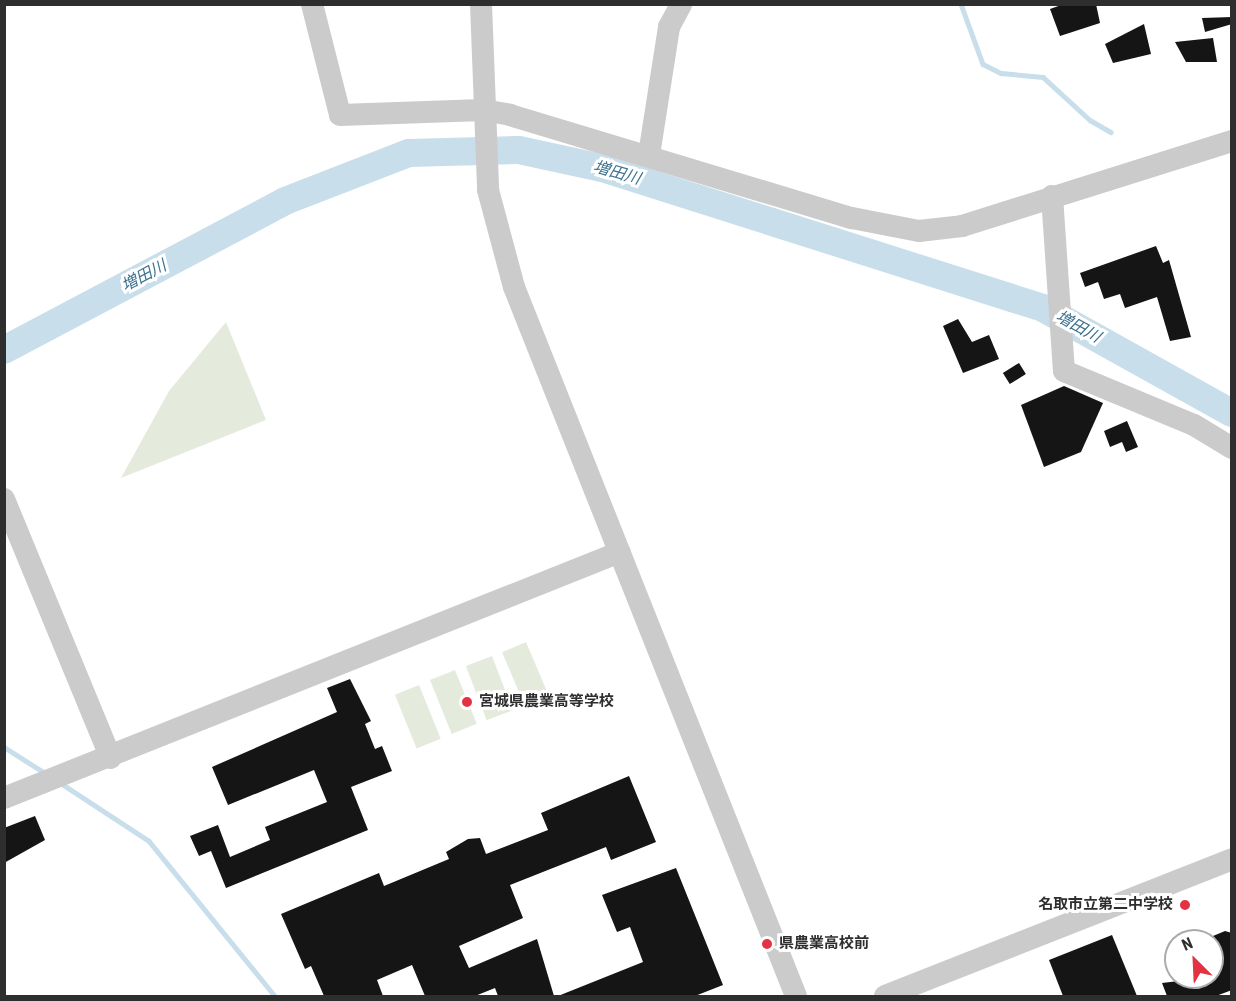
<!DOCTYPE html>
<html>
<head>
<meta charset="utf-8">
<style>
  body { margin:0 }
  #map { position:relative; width:1236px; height:1001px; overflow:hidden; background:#fff; font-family:"Roboto Condensed","Noto Sans JP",sans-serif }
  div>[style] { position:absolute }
  .green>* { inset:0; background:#e4ebdc; transform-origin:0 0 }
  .stream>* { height:4.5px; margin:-2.25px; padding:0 2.25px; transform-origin:2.25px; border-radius:2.25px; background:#c8deeb }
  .river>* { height:28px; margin:-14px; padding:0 14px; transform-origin:14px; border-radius:14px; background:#c8deeb }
  .building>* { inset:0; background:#151515; transform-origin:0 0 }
  .minor>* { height:22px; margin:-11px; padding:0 11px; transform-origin:11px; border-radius:11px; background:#cbcbcb }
  .dots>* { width:16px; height:16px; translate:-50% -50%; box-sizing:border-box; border:3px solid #fff; border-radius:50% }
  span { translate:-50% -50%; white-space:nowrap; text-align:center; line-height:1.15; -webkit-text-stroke:6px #fff; paint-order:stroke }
  .poi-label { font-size:15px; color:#2e2e2e; font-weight:700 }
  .left { translate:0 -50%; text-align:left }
  .right { translate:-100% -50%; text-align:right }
  .water-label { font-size:16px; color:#3d718f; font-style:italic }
  .frame { position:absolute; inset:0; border:6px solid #2e2e2e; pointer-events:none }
  .north { position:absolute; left:1164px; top:929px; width:60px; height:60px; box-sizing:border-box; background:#fff; border:2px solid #ababab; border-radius:50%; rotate:336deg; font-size:16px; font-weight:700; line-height:24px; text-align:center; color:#2e2e2e }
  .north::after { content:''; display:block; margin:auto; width:21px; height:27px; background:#e33242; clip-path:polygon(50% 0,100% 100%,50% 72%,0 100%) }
</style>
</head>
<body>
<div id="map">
  <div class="green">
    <div style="clip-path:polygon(226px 322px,266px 420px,121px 478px,169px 391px)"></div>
    <div style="left:526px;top:642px;width:59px;height:26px;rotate:67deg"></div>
    <div style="left:492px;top:656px;width:58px;height:28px;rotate:69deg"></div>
    <div style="left:455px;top:670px;width:58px;height:27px;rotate:68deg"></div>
    <div style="left:419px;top:685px;width:58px;height:26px;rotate:68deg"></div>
  </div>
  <div class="stream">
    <div style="left:961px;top:4px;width:64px;rotate:69.9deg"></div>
    <div style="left:983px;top:64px;width:20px;rotate:27deg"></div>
    <div style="left:1001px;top:73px;width:42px;rotate:5.4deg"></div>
    <div style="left:1043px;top:77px;width:64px;rotate:42.5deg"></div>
    <div style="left:1090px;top:120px;width:24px;rotate:30deg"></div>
    <div style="left:4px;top:747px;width:49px;rotate:32.4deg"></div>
    <div style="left:62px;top:784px;width:104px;rotate:33.2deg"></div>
    <div style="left:149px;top:841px;width:200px;rotate:50.9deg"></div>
  </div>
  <div class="river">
    <div style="left:4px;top:350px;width:318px;rotate:-27.9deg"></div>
    <div style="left:285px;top:201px;width:133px;rotate:-21.2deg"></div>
    <div style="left:409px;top:153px;width:110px;rotate:-1.6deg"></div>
    <div style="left:519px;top:150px;width:85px;rotate:12.2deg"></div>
    <div style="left:602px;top:168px;width:463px;rotate:17.6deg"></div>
    <div style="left:1043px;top:308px;width:216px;rotate:29.1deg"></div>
  </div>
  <div class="building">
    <div style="clip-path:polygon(1064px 4px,1096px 4px,1100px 23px,1060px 36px,1050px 9px)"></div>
    <div style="clip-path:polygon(1232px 17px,1232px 24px,1205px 32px,1202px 18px)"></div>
    <div style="clip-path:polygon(1144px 24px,1151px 54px,1113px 63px,1105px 44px)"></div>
    <div style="clip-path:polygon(1213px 38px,1217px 62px,1186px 62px,1175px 42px)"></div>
    <div style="clip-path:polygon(1156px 246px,1163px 263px,1169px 260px,1191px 337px,1170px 341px,1157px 297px,1125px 308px,1120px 294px,1104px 299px,1098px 282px,1085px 287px,1080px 273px)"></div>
    <div style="clip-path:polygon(958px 319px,972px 342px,989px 335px,999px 359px,963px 373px,943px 326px)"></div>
    <div style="left:1019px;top:363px;width:13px;height:19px;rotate:58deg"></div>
    <div style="clip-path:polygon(1064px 386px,1103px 403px,1081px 452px,1044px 467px,1021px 405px)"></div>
    <div style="clip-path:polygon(1127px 421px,1138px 447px,1126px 452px,1122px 442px,1110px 447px,1104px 431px)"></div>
    <div style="clip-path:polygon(350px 679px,371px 721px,365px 724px,375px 749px,382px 746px,392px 771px,351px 787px,368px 830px,226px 888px,211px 851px,199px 856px,190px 836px,218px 825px,230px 857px,270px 840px,265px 827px,327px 802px,314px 770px,228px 805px,212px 767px,337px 712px,327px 688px)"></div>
    <div style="clip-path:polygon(629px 776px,656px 842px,611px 860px,606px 847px,510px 885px,523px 918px,459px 946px,469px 968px,537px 939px,554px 996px,498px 996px,495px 988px,475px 996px,425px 996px,412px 965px,377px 980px,383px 996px,324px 996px,311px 966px,305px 969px,281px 914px,379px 873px,384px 886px,449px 859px,446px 852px,468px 839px,480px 838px,486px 854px,548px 830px,541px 813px)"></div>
    <div style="clip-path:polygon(35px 816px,45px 840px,4px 863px,4px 828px)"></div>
    <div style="clip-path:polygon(676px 868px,723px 985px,695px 996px,558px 996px,643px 962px,630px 927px,617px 932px,602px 895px)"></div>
    <div style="clip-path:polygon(1225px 931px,1232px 933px,1232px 990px,1216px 996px,1167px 996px,1162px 983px,1212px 977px,1213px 936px)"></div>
    <div style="clip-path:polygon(1112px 935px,1137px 996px,1063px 996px,1049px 960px)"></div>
  </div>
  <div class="minor">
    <div style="left:312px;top:4px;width:114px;rotate:75.8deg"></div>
    <div style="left:340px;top:115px;width:143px;rotate:-2deg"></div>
    <div style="left:483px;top:110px;width:27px;rotate:10deg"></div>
    <div style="left:510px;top:115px;width:357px;rotate:16.8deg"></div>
    <div style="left:852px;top:218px;width:68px;rotate:11deg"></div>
    <div style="left:919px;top:231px;width:43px;rotate:-6.6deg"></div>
    <div style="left:962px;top:226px;width:283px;rotate:-17.5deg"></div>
    <div style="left:481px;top:4px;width:186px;rotate:87.8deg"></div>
    <div style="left:488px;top:190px;width:100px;rotate:75deg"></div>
    <div style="left:514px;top:287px;width:763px;rotate:68.31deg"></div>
    <div style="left:649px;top:155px;width:130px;rotate:-81.1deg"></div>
    <div style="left:669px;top:27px;width:26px;rotate:-62deg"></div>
    <div style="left:1052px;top:196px;width:175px;rotate:86.1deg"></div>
    <div style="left:1064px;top:371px;width:141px;rotate:22.6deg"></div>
    <div style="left:1194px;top:425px;width:44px;rotate:31.2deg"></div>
    <div style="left:4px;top:499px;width:280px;rotate:67.6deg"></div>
    <div style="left:4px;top:798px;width:663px;rotate:-21.77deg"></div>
    <div style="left:885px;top:996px;width:373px;rotate:-21.5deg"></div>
  </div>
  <div class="dots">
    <div style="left:467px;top:702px;background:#e33242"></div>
    <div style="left:1185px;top:905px;background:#e33242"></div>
    <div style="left:767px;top:944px;background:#e33242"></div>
  </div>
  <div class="poi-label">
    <span class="left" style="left:479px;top:702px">宮城県農業高等学校</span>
    <span class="right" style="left:1173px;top:905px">名取市立第二中学校</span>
    <span class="left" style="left:779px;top:944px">県農業高校前</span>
  </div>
  <div class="water-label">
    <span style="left:617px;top:173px;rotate:16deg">増田川</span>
    <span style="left:144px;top:276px;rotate:-28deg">増田川</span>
    <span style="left:1078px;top:327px;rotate:29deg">増田川</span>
  </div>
  <div class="frame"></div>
  <div class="north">N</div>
</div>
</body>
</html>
